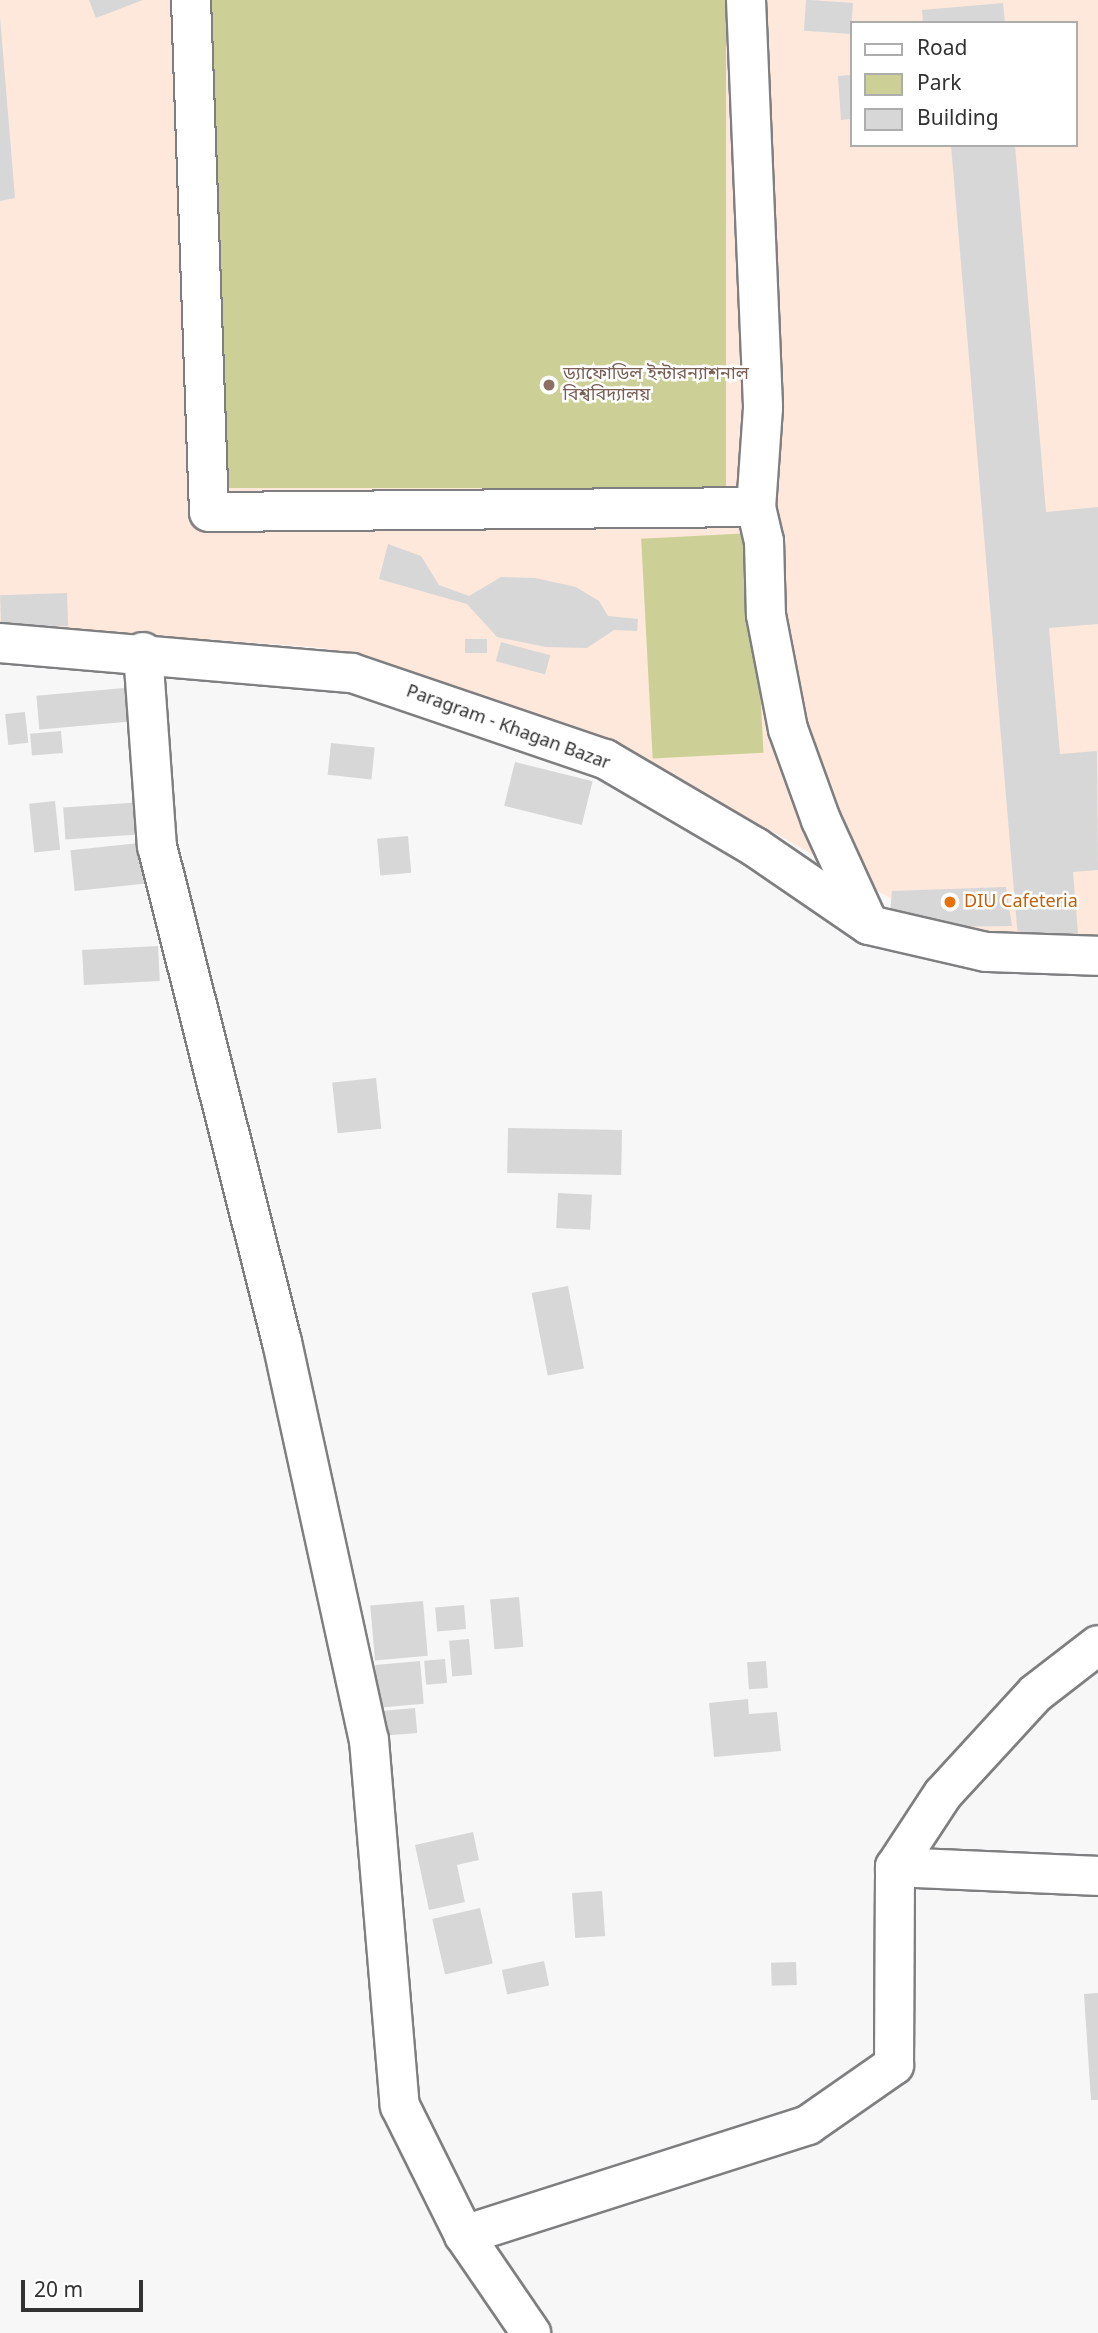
<!DOCTYPE html>
<html>
<head>
<meta charset="utf-8">
<style>
  body { margin:0 }
  #map { position:relative; width:1098px; height:2333px; overflow:hidden; background:#f7f7f8; font-family:Georgia,"Noto Sans Bengali",serif }
  div>[style] { position:absolute }
  .education>* { inset:0; background:#fee8db }
  .green>* { inset:0; background:#ccd096; transform-origin:0 0 }
  .building>* { inset:0; background:#d7d7d8; transform-origin:0 0 }
  .roads { filter:drop-shadow(2px 0 #7f7f81) drop-shadow(-2px 0 #7f7f81) drop-shadow(0 2px #7f7f81) drop-shadow(0 -2px #7f7f81) }
  .minor>* { height:38px; margin:-19px; padding:0 19px; transform-origin:19px; border-radius:19px; background:#fff }
  .dots>* { width:19px; height:19px; translate:-50% -50%; box-sizing:border-box; border:4px solid #fff; border-radius:50% }
  span { translate:-50% -50%; white-space:nowrap; text-align:center; line-height:1.15; -webkit-text-stroke:5px #fff; paint-order:stroke }
  .education-label { font-size:18px; color:#785e54 }
  .left { translate:0 -50%; text-align:left }
  .street-label { font-size:18px; color:#323233 }
  .food-label { font-size:18px; color:#c56008 }
  .legend { position:absolute; left:850px; top:21px; width:228px; height:126px; box-sizing:border-box; background:#fff; border:2px solid #adadad; margin:0; padding:9px 12px; list-style:none; font-size:21px; color:#323233 }
  .legend li { display:flex; align-items:center; gap:14px; height:35px }
  .legend b { width:35px; border:2px solid #adadad }
  .scale { position:absolute; left:21px; top:2280px; width:122px; height:32px; box-sizing:border-box; border:4px solid #323233; border-top:0; padding-left:9px; font-size:21px; line-height:24px; white-space:nowrap; color:#323233; -webkit-text-stroke:5px #fff; paint-order:stroke }
</style>
</head>
<body>
<div id="map">
  <div class="education">
    <div style="clip-path:polygon(evenodd,0 0,1098px 0,1098px 943px,986px 952px,639px 757px,324px 648px,0 624px,0 0,851px 23px,1075px 23px,1075px 145px,851px 145px,851px 23px)"></div>
  </div>
  <div class="green">
    <div style="left:212px;top:0;width:514px;height:488px"></div>
    <div style="left:752px;top:533px;width:220px;height:111px;rotate:87deg"></div>
  </div>
  <div class="building">
    <div style="clip-path:polygon(89px 0,143px 0,96px 18px)"></div>
    <div style="left:853px;top:3px;width:31px;height:47px;rotate:94deg"></div>
    <div style="clip-path:polygon(1003px 3px,1005px 23px,923px 23px,922px 10px)"></div>
    <div style="clip-path:polygon(0 17px,15px 198px,0 201px)"></div>
    <div style="clip-path:polygon(851px 75px,851px 119px,841px 120px,838px 76px)"></div>
    <div style="clip-path:polygon(951px 145px,1015px 145px,1046px 512px,1098px 507px,1098px 624px,1049px 628px,1060px 754px,1097px 751px,1098px 870px,1073px 872px,1079px 945px,1019px 950px)"></div>
    <div style="clip-path:polygon(388px 544px,421px 556px,439px 585px,469px 596px,501px 577px,535px 578px,576px 587px,599px 601px,608px 616px,638px 619px,637px 631px,614px 630px,587px 648px,546px 647px,497px 637px,467px 604px,379px 579px)"></div>
    <div style="left:67px;top:593px;width:33px;height:67px;rotate:88deg"></div>
    <div style="left:487px;top:639px;width:14px;height:22px;rotate:90deg"></div>
    <div style="left:501px;top:642px;width:51px;height:20px;rotate:15deg"></div>
    <div style="left:136px;top:687px;width:34px;height:100px;rotate:85deg"></div>
    <div style="left:25px;top:712px;width:31px;height:20px;rotate:84deg"></div>
    <div style="left:61px;top:731px;width:22px;height:31px;rotate:85deg"></div>
    <div style="left:331px;top:743px;width:44px;height:32px;rotate:6deg"></div>
    <div style="left:515px;top:762px;width:80px;height:45px;rotate:14deg"></div>
    <div style="left:55px;top:801px;width:49px;height:26px;rotate:84deg"></div>
    <div style="left:143px;top:802px;width:32px;height:80px;rotate:86deg"></div>
    <div style="left:408px;top:836px;width:37px;height:31px;rotate:85deg"></div>
    <div style="left:149px;top:842px;width:41px;height:79px;rotate:84deg"></div>
    <div style="clip-path:polygon(1006px 887px,1012px 926px,949px 927px,890px 913px,892px 891px)"></div>
    <div style="left:158px;top:946px;width:35px;height:76px;rotate:87deg"></div>
    <div style="left:376px;top:1078px;width:51px;height:44px;rotate:84deg"></div>
    <div style="left:508px;top:1128px;width:114px;height:45px;rotate:1deg"></div>
    <div style="left:558px;top:1193px;width:34px;height:35px;rotate:3deg"></div>
    <div style="left:568px;top:1286px;width:84px;height:37px;rotate:79deg"></div>
    <div style="left:519px;top:1597px;width:50px;height:29px;rotate:85deg"></div>
    <div style="left:423px;top:1601px;width:55px;height:53px;rotate:85deg"></div>
    <div style="left:464px;top:1605px;width:24px;height:29px;rotate:85deg"></div>
    <div style="left:469px;top:1639px;width:36px;height:20px;rotate:85deg"></div>
    <div style="left:445px;top:1659px;width:24px;height:21px;rotate:85deg"></div>
    <div style="left:420px;top:1661px;width:43px;height:45px;rotate:85deg"></div>
    <div style="left:766px;top:1661px;width:27px;height:19px;rotate:86deg"></div>
    <div style="clip-path:polygon(748px 1699px,749px 1714px,777px 1712px,781px 1751px,714px 1757px,709px 1703px)"></div>
    <div style="left:415px;top:1708px;width:25px;height:31px;rotate:85deg"></div>
    <div style="clip-path:polygon(473px 1832px,479px 1860px,457px 1865px,465px 1902px,429px 1910px,415px 1845px)"></div>
    <div style="left:602px;top:1891px;width:45px;height:30px;rotate:86deg"></div>
    <div style="left:480px;top:1908px;width:57px;height:49px;rotate:77deg"></div>
    <div style="left:544px;top:1961px;width:25px;height:43px;rotate:78deg"></div>
    <div style="left:796px;top:1962px;width:23px;height:25px;rotate:88deg"></div>
    <div style="clip-path:polygon(1098px 1993px,1098px 2100px,1091px 2100px,1084px 1994px)"></div>
  </div>
  <div class="roads">
    <div class="minor">
      <div style="left:191px;top:0;width:512px;rotate:87.99deg"></div>
      <div style="left:209px;top:512px;width:547px;rotate:-0.52deg"></div>
      <div style="left:746px;top:0;width:408px;rotate:87.6deg"></div>
      <div style="left:763px;top:408px;width:99px;rotate:94deg"></div>
      <div style="left:756px;top:507px;width:35px;rotate:77deg"></div>
      <div style="left:764px;top:541px;width:74px;rotate:88.5deg"></div>
      <div style="left:766px;top:615px;width:116px;rotate:79.1deg"></div>
      <div style="left:788px;top:729px;width:97px;rotate:70.1deg"></div>
      <div style="left:821px;top:820px;width:115px;rotate:65.4deg"></div>
      <div style="left:0;top:643px;width:353px;rotate:4.9deg"></div>
      <div style="left:352px;top:673px;width:267px;rotate:18.8deg"></div>
      <div style="left:605px;top:759px;width:174px;rotate:30.4deg"></div>
      <div style="left:755px;top:847px;width:138px;rotate:34.4deg"></div>
      <div style="left:869px;top:925px;width:120px;rotate:13deg"></div>
      <div style="left:986px;top:952px;width:112px;rotate:2deg"></div>
      <div style="left:143px;top:652px;width:195px;rotate:85.9deg"></div>
      <div style="left:157px;top:846px;width:512px;rotate:75.86deg"></div>
      <div style="left:282px;top:1342px;width:407px;rotate:77.7deg"></div>
      <div style="left:369px;top:1740px;width:367px;rotate:85.2deg"></div>
      <div style="left:400px;top:2106px;width:144px;rotate:63.6deg"></div>
      <div style="left:464px;top:2235px;width:119px;rotate:55.6deg"></div>
      <div style="left:895px;top:1867px;width:87px;rotate:-56.7deg"></div>
      <div style="left:943px;top:1794px;width:137px;rotate:-47.4deg"></div>
      <div style="left:1036px;top:1693px;width:78px;rotate:-37.7deg"></div>
      <div style="left:464px;top:2235px;width:361px;rotate:-17.7deg"></div>
      <div style="left:808px;top:2125px;width:105px;rotate:-34.9deg"></div>
      <div style="left:894px;top:2065px;width:198px;rotate:-89.7deg"></div>
      <div style="left:895px;top:1867px;width:203px;rotate:2.5deg"></div>
    </div>
  </div>
  <div class="dots">
    <div style="left:549px;top:385px;background:#8d6e63"></div>
    <div style="left:950px;top:902px;background:#e8710a"></div>
  </div>
  <div class="education-label">
    <span class="left" style="left:563px;top:385px">ড্যাফোডিল ইন্টারন্যাশনাল<br>বিশ্ববিদ্যালয়</span>
  </div>
  <div class="street-label">
    <span style="left:508px;top:728px;rotate:20deg">Paragram - Khagan Bazar</span>
  </div>
  <div class="food-label">
    <span class="left" style="left:964px;top:902px">DIU Cafeteria</span>
  </div>
  <ul class="legend">
  <li><b style="height:9px;background:#fff"></b>Road</li>
  <li><b style="height:19px;background:#ccd096"></b>Park</li>
  <li><b style="height:19px;background:#d7d7d8"></b>Building</li>
  </ul>
  <div class="scale">20 m</div>
</div>
</body>
</html>
